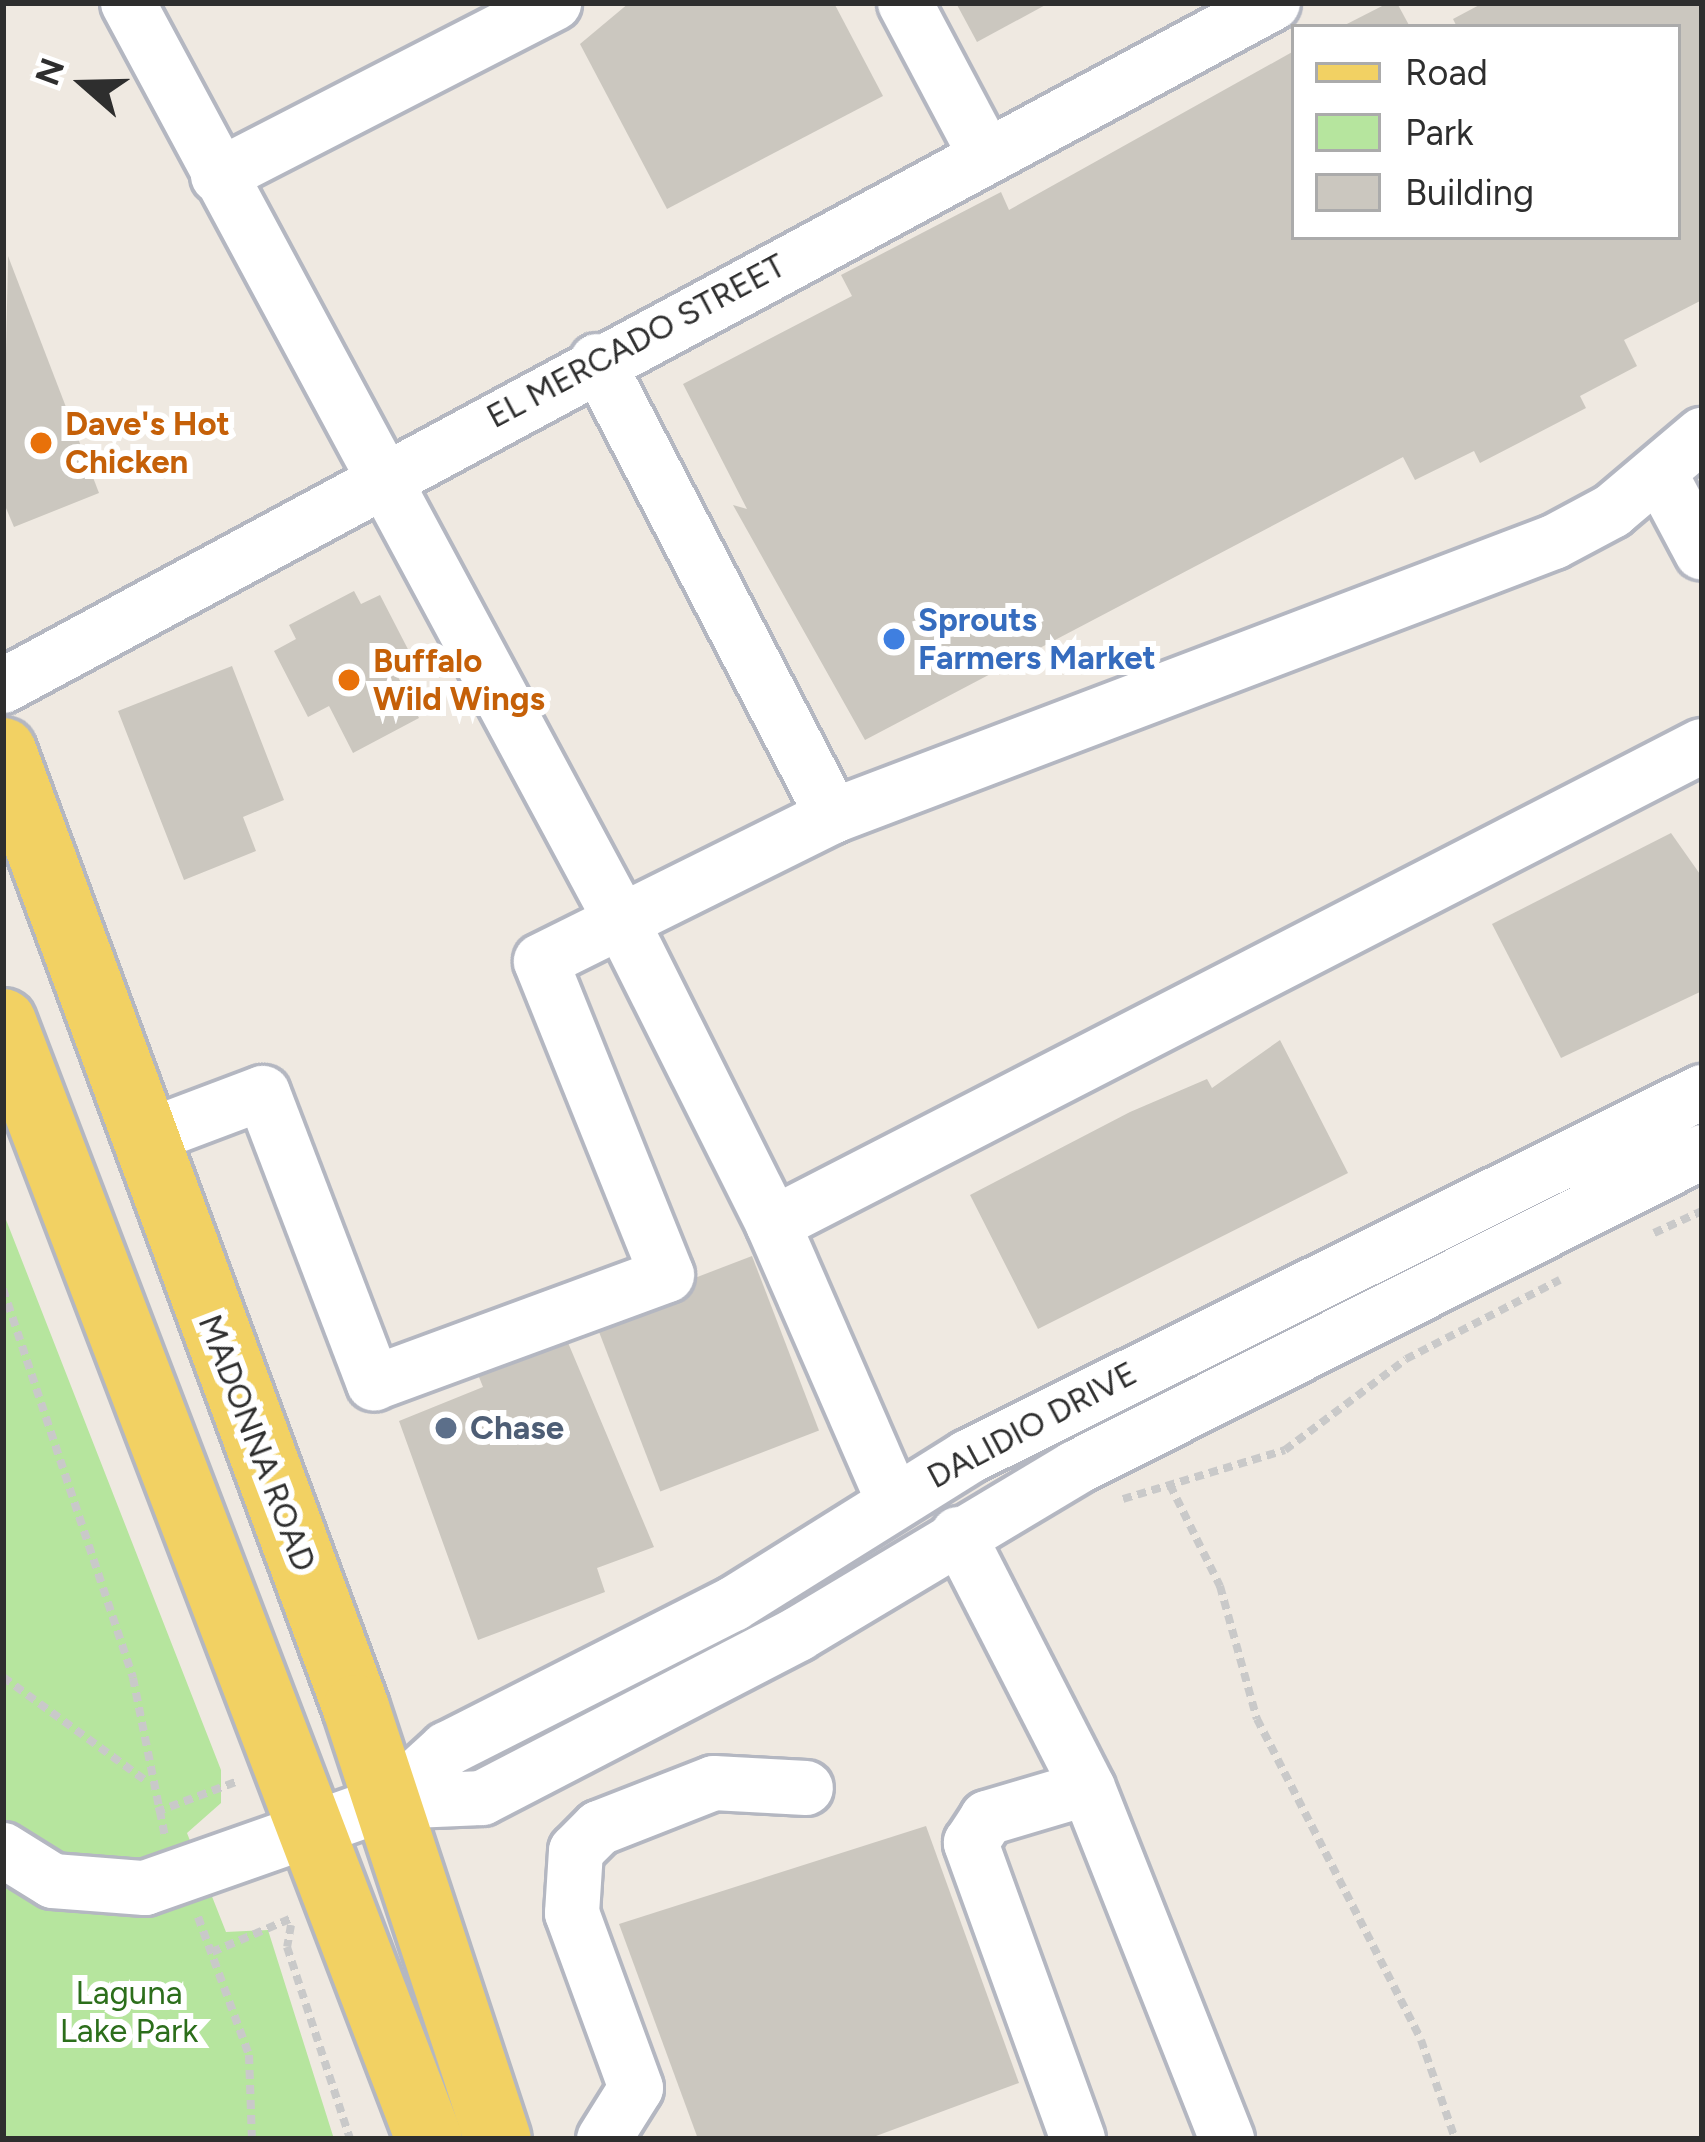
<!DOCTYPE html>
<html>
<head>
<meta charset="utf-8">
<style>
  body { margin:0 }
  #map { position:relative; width:1705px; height:2142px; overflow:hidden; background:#efe9e1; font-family:Figtree,sans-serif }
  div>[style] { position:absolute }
  .green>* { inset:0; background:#b6e59e }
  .building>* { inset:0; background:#cbc7bf; transform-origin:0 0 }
  .path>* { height:8px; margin-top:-4px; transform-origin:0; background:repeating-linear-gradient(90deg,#c9c9c9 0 9px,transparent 0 15px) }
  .roads { filter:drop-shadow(3px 0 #b4b7c1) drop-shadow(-3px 0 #b4b7c1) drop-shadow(0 3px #b4b7c1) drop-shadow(0 -3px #b4b7c1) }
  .minor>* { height:54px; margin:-27px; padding:0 27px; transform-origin:27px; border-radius:27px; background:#fff }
  .major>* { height:66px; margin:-33px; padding:0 33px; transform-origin:33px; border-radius:33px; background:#f2d163 }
  .dots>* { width:33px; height:33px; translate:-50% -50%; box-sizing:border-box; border:6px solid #fff; border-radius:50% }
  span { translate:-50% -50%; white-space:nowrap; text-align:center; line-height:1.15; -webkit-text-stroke:12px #fff; paint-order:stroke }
  .street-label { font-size:33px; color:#2e2e2e }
  .food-label { font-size:33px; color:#c56008; font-weight:700 }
  .left { translate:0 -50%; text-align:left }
  .shop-label { font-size:33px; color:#366cbe; font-weight:700 }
  .service-label { font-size:33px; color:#4e5e75; font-weight:700 }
  .park-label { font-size:33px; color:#2c6e1b }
  .frame { position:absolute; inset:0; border:6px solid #2e2e2e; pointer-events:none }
  .legend { position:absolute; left:1291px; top:24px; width:390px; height:216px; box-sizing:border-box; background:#fff; border:3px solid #ababab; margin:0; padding:15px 21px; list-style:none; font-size:36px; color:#2e2e2e }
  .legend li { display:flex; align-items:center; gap:24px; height:60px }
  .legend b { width:60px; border:3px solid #ababab }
  .north { position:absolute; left:24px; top:24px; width:120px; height:120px; -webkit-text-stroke:9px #fff; paint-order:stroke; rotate:290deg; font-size:33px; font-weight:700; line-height:48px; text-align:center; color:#2e2e2e }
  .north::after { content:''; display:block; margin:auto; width:42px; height:54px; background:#2e2e2e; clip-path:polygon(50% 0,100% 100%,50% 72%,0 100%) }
</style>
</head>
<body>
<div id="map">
  <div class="green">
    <div style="clip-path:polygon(3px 1212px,221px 1770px,221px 1803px,187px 1833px,226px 1932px,268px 1930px,334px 2139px,3px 2139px)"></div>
  </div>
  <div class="building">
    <div style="clip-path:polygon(629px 3px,834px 3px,883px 96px,667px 209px,580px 44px)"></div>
    <div style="clip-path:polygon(956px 3px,1049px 3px,977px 42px)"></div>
    <div style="clip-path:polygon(1397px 3px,1410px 27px,1341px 27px,1388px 3px)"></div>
    <div style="clip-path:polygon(1483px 3px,1702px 3px,1702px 300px,1624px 340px,1637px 366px,1580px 396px,1586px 408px,1480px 463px,1474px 451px,1415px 480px,1403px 457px,865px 740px,733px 505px,747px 509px,683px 384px,852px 296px,841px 275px,1001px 192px,1009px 210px,1294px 51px,1294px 237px,1678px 237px,1678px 27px,1457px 27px,1453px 19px)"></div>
    <div style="clip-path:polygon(8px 256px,99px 493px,14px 527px,3px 501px)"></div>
    <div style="clip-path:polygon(354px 591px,361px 604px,380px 595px,413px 659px,394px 669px,419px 718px,353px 753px,329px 706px,308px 717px,274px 651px,296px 639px,289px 625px)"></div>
    <div style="clip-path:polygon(232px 666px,284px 800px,243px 817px,256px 851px,184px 880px,118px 711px)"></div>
    <div style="clip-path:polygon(1671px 833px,1702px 877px,1702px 991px,1561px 1058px,1492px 924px)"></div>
    <div style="clip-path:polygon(1280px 1040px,1348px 1173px,1038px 1329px,970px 1195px,1130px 1112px,1207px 1079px,1212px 1088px)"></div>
    <div style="left:752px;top:1256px;width:187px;height:170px;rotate:69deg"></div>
    <div style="clip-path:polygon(561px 1326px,654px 1547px,597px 1568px,605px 1592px,478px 1640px,399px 1421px,483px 1387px,473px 1362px)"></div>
    <div style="clip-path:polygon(926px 1826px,1019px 2083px,868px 2139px,698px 2139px,619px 1924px)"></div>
  </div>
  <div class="path">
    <div style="left:1654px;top:1233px;width:53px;rotate:-24.6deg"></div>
    <div style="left:3px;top:1289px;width:410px;rotate:71.5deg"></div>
    <div style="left:133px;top:1678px;width:161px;rotate:78.6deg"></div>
    <div style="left:1170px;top:1485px;width:113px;rotate:63.7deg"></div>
    <div style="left:1220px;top:1586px;width:138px;rotate:74.5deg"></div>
    <div style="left:1257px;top:1719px;width:360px;rotate:62.9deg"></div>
    <div style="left:1421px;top:2040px;width:105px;rotate:71deg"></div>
    <div style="left:1123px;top:1499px;width:169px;rotate:-16.8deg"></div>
    <div style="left:1285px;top:1450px;width:151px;rotate:-36.9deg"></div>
    <div style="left:1406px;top:1359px;width:173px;rotate:-27.2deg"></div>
    <div style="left:3px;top:1677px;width:177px;rotate:36deg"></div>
    <div style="left:156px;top:1812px;width:88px;rotate:-20.7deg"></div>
    <div style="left:198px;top:1917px;width:147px;rotate:69.7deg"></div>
    <div style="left:249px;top:2055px;width:84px;rotate:88deg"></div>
    <div style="left:291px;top:1925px;width:22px;rotate:100deg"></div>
    <div style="left:287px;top:1947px;width:202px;rotate:71.8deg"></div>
    <div style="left:212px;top:1952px;width:87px;rotate:-23deg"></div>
  </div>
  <div class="roads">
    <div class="minor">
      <div style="left:128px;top:3px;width:1041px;rotate:61.74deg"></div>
      <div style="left:621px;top:920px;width:340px;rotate:63.4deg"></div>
      <div style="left:773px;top:1224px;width:301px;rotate:66.5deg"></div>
      <div style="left:905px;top:3px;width:171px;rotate:62.1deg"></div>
      <div style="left:218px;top:176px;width:378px;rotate:-27.2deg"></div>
      <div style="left:597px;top:361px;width:513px;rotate:62.59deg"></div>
      <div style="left:1660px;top:474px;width:89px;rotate:62deg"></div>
      <div style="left:3px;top:686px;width:1442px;rotate:-28.27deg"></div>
      <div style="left:141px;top:1139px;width:130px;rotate:-20.7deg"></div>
      <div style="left:263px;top:1093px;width:311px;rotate:69.1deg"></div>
      <div style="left:374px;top:1383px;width:312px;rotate:-20.2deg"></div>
      <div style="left:667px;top:1275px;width:338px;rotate:-111.9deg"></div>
      <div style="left:541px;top:961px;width:326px;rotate:-26.4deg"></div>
      <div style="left:833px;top:816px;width:771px;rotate:-20.81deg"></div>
      <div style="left:1554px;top:542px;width:66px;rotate:-28.1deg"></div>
      <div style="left:1612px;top:511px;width:118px;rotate:-40.2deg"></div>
      <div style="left:773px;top:1224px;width:1045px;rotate:-27.23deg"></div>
      <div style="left:958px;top:1534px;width:285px;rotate:62.9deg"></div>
      <div style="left:1088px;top:1788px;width:378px;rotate:68.4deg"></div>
      <div style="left:389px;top:1802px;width:79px;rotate:-42.4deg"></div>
      <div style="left:447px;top:1749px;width:321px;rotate:-26.9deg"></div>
      <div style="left:733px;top:1604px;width:277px;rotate:-32deg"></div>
      <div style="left:968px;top:1457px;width:820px;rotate:-26.44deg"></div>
      <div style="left:3px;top:1850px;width:59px;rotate:31.8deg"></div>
      <div style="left:53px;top:1881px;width:92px;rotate:4.4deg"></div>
      <div style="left:145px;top:1888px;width:259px;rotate:-19.4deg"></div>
      <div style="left:389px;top:1802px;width:93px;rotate:-2.5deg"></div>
      <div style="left:482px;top:1798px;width:356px;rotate:-27.4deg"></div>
      <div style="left:798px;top:1634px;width:323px;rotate:-30.9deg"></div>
      <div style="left:1075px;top:1468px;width:702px;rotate:-26.75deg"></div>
      <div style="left:604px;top:2139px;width:60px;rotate:-57.9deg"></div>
      <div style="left:636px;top:2088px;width:186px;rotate:-110.1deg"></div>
      <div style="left:572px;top:1913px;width:62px;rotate:-86.3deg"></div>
      <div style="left:576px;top:1851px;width:33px;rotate:-45deg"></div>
      <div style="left:599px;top:1828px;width:123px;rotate:-21.4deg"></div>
      <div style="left:714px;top:1783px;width:92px;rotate:3.1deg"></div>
      <div style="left:1078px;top:2139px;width:315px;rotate:-109.9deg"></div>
      <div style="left:971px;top:1843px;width:30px;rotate:-57deg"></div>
      <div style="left:987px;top:1818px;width:105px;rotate:-16.5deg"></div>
    </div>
    <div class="major">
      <div style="left:3px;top:751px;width:1020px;rotate:69.75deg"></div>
      <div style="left:356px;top:1708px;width:454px;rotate:71.8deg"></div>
      <div style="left:3px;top:1022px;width:1195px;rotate:69.12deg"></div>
    </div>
  </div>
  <div class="dots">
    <div style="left:41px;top:443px;background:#e8710a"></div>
    <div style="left:894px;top:639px;background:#3f7fe0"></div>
    <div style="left:349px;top:680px;background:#e8710a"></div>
    <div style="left:446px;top:1428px;background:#5c6f8a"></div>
  </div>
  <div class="street-label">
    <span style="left:636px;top:341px;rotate:-28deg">EL MERCADO STREET</span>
    <span style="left:1032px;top:1425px;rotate:-28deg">DALIDIO DRIVE</span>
    <span style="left:257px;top:1443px;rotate:69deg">MADONNA ROAD</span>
  </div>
  <div class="food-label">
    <span class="left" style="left:65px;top:443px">Dave's Hot<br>Chicken</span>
    <span class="left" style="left:373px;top:680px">Buffalo<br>Wild Wings</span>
  </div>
  <div class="shop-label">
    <span class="left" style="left:918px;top:639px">Sprouts<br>Farmers Market</span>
  </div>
  <div class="service-label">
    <span class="left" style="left:470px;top:1428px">Chase</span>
  </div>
  <div class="park-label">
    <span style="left:129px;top:2012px">Laguna<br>Lake Park</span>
  </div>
  <div class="frame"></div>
  <ul class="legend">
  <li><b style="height:15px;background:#f2d163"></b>Road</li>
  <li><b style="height:33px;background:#b6e59e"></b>Park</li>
  <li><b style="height:33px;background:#cbc7bf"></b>Building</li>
  </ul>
  <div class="north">N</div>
</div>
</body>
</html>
